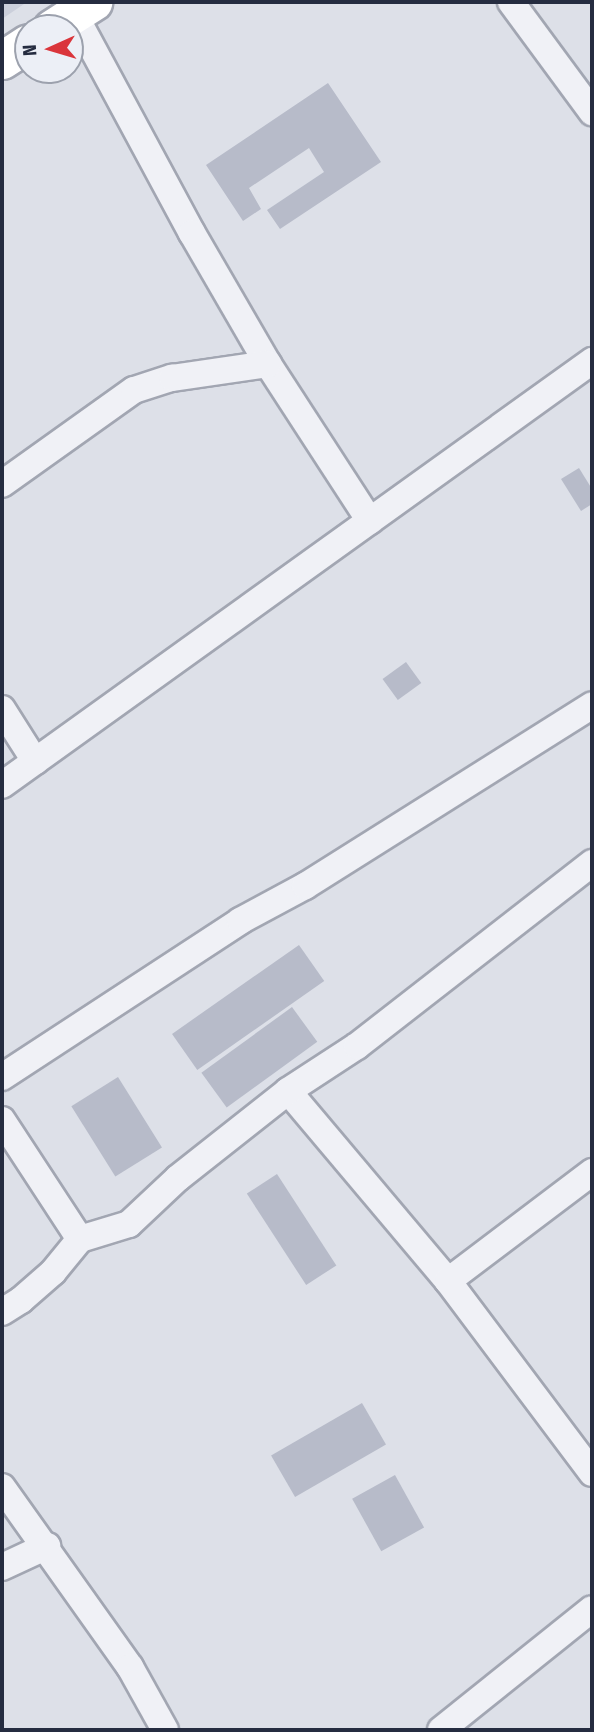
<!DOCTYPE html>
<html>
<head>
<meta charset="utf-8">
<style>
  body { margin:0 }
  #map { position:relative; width:594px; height:1732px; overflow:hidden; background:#dde0e8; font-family:"Fira Sans Condensed",sans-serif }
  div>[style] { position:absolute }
  .built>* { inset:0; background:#cbcfdb }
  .building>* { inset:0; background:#b7bbc9; transform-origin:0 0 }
  .roads { filter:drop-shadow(2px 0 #a2a6b2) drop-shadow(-2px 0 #a2a6b2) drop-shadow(0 2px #a2a6b2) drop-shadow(0 -2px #a2a6b2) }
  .minor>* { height:26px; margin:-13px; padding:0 13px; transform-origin:13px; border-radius:13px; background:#f0f1f6 }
  .secondary>* { height:37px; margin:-18.5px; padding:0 18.5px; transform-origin:18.5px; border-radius:18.5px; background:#fff }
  span { translate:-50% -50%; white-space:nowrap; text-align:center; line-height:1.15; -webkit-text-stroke:7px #eceff6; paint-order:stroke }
  .frame { position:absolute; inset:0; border:4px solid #252c40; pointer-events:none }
  .north { position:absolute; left:14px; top:14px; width:70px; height:70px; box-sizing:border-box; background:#eceff6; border:2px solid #9ca1ad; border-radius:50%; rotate:266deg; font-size:19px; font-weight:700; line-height:28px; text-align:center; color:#252c40 }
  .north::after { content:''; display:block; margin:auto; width:24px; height:32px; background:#da353b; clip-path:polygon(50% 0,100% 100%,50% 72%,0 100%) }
</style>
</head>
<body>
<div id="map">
  <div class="built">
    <div style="clip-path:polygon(2px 2px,27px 2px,2px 19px)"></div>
  </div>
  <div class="building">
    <div style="clip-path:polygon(328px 83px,381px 162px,280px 229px,267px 210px,324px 172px,309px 148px,249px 188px,261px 209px,243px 221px,206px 165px)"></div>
    <div style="clip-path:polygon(579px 468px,592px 489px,592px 504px,581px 511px,561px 479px)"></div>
    <div style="left:406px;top:662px;width:26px;height:29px;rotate:54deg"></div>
    <div style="left:299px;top:945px;width:44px;height:155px;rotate:55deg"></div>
    <div style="left:292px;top:1007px;width:43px;height:112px;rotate:54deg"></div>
    <div style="left:118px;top:1077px;width:83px;height:55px;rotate:58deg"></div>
    <div style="left:277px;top:1174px;width:109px;height:36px;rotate:57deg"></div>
    <div style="left:362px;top:1403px;width:48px;height:105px;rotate:60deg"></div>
    <div style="left:395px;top:1475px;width:60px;height:49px;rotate:61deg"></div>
  </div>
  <div class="roads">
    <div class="minor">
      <div style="left:511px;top:2px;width:137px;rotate:53.6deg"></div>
      <div style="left:74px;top:14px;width:249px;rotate:61.7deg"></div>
      <div style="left:192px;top:233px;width:151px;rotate:59.9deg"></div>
      <div style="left:268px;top:364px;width:187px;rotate:57deg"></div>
      <div style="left:2px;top:484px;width:162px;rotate:-35.5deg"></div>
      <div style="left:134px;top:390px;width:40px;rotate:-18deg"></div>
      <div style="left:172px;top:378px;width:97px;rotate:-8.3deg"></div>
      <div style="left:2px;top:709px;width:62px;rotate:57.6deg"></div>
      <div style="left:2px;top:785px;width:727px;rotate:-35.7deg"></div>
      <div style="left:2px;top:1077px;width:285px;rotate:-33.2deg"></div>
      <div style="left:240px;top:921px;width:74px;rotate:-28.3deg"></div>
      <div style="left:305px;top:886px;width:339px;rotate:-32.2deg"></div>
      <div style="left:288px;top:1091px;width:248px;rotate:49.9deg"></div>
      <div style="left:448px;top:1281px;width:240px;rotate:53.1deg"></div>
      <div style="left:2px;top:1120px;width:142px;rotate:56.8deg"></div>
      <div style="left:448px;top:1281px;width:181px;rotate:-37.1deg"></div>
      <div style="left:2px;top:1312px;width:22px;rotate:-32deg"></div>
      <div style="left:21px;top:1300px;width:43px;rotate:-41.2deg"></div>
      <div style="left:53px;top:1272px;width:43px;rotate:-50.7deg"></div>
      <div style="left:80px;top:1239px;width:51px;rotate:-17deg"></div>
      <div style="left:129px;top:1224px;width:67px;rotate:-43.2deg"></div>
      <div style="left:178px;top:1178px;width:140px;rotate:-38.3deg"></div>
      <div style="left:288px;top:1091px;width:82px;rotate:-33.1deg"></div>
      <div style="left:357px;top:1046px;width:298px;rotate:-37.9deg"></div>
      <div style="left:2px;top:1487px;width:221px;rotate:54.6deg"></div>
      <div style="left:130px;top:1667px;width:72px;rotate:60.9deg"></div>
      <div style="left:2px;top:1567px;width:50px;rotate:-25deg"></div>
      <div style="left:441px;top:1730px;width:193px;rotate:-38.7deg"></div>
    </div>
    <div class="secondary">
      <div style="left:52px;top:28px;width:49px;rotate:-32.4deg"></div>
      <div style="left:2px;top:60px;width:31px;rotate:-33deg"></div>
    </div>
  </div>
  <div class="frame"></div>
  <div class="north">N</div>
</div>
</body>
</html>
